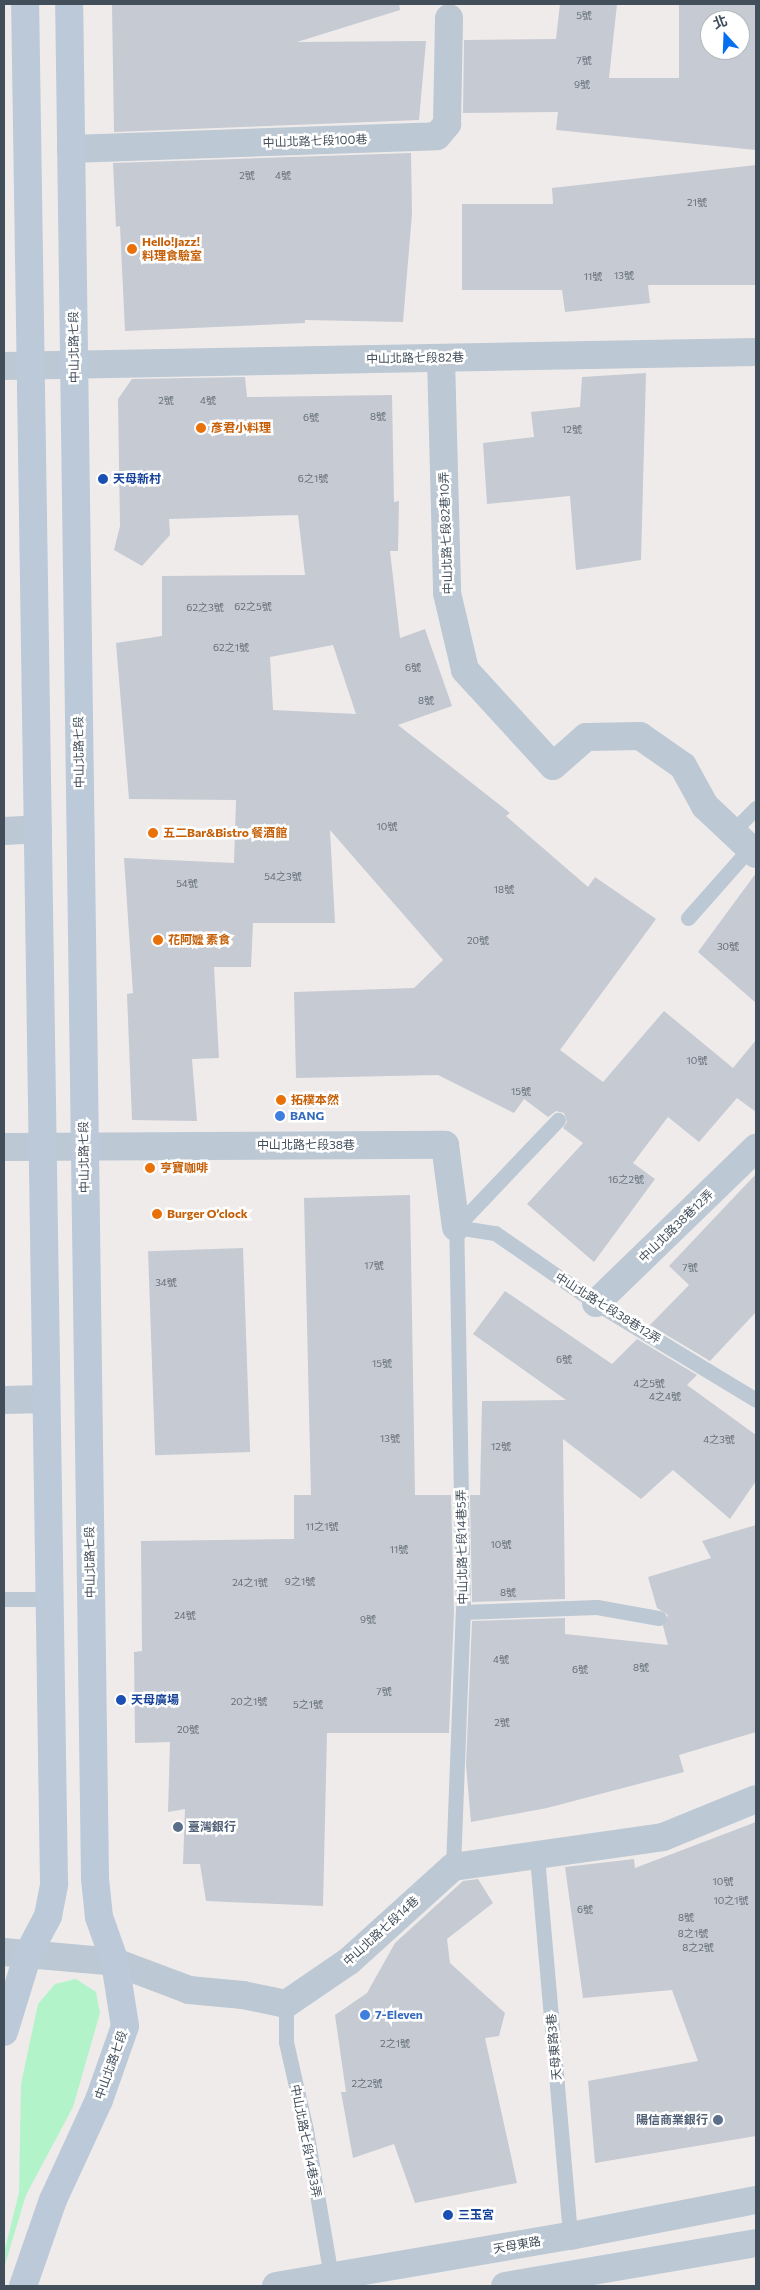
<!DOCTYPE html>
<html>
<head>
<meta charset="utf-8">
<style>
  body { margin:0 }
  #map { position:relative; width:760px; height:2290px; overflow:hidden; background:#efebeb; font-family:Commissioner,"Noto Sans TC",sans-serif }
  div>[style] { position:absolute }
  .green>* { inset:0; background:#b2f3ca }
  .building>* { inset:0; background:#c6cad2; transform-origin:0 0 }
  .service>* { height:15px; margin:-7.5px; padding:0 7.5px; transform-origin:7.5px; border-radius:7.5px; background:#bcc8d3 }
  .minor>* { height:28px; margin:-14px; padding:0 14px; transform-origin:14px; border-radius:14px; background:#bcc8d3 }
  .tertiary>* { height:28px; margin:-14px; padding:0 14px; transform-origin:14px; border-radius:14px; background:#bcc8d3 }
  .secondary>* { height:28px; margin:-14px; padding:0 14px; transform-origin:14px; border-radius:14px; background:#bbc9d8 }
  .dots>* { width:14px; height:14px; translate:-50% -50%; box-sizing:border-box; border:2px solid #fff; border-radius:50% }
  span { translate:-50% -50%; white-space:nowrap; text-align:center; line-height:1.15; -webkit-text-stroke:5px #fff; paint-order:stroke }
  .number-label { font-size:10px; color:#636e79 }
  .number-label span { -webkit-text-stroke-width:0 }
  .street-label { font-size:12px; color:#424f5b }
  .food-label { font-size:12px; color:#c56008; font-weight:700 }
  .left { translate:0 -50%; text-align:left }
  .transit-label { font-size:12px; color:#164399; font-weight:700 }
  .shop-label { font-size:12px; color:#366cbe; font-weight:700 }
  .service-label { font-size:12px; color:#4e5e75; font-weight:700 }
  .right { translate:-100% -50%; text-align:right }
  .frame { position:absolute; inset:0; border:5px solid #424f5b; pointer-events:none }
  .north { position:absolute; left:700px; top:10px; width:50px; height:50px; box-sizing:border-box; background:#fff; border:1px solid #b3b9bd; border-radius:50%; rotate:340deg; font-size:14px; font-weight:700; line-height:20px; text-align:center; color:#424f5b }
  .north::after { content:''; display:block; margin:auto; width:18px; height:22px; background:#056fef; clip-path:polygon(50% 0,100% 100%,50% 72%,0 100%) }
</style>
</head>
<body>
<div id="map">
  <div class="green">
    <div style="clip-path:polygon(76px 1979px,96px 1992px,100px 2013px,73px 2107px,26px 2195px,4px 2268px,4px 2253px,19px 2193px,21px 2084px,38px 2004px,55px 1984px)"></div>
  </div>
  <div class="building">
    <div style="clip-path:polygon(112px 4px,399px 4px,400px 10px,297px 42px,426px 41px,419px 120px,114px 132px)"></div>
    <div style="clip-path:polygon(evenodd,560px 4px,617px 4px,609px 78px,679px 78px,679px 4px,756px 4px,756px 150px,556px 130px,558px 112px,463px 113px,464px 40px,556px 39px,560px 4px,710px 20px,740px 20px,740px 50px,710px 50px,710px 20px)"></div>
    <div style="clip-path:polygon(411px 153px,412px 214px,403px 322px,305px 320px,305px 323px,125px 331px,120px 226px,116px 227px,113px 163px)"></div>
    <div style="clip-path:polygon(756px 165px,756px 285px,648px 285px,650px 303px,565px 312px,562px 290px,462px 290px,462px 204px,553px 204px,552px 188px)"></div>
    <div style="clip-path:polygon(646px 373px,641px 560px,576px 570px,570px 496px,487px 504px,483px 443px,534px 437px,531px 412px,580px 407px,582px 377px)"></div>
    <div style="clip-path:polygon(evenodd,245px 377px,247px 397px,392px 395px,394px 502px,399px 501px,398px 551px,390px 551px,400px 638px,425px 629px,452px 706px,398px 725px,510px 813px,506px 816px,588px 887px,595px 877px,656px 919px,560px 1050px,603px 1082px,664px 1011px,733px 1068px,756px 1040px,756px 1112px,737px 1098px,699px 1142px,668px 1117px,633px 1163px,655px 1179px,594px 1262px,527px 1204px,583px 1143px,563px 1128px,567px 1122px,564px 1113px,556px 1111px,548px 1117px,524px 1099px,514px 1113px,438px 1075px,296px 1078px,294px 992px,414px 988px,443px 960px,330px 830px,335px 923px,253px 923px,251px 967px,214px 967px,219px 1058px,192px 1059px,197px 1121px,132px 1120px,127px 994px,133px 993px,124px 858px,234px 863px,236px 800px,129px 799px,116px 643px,162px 636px,162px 576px,305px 575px,298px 515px,169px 519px,170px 535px,142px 566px,114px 550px,120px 526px,118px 399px,132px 379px,245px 377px,333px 645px,356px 714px,273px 710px,270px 657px,333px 645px)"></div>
    <div style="clip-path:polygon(756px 873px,756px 1003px,698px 952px)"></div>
    <div style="clip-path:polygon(756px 1174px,756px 1312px,710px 1361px,650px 1325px,689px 1285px,669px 1266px)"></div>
    <div style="clip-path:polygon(410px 1195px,415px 1495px,451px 1495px,454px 1612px,449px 1733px,327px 1733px,323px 1906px,206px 1901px,200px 1864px,183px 1864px,185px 1809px,168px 1812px,170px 1742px,135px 1743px,134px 1652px,142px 1651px,141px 1541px,294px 1539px,294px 1495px,311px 1495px,304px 1198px)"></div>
    <div style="left:243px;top:1248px;width:204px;height:95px;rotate:88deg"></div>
    <div style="clip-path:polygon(505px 1291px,612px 1364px,637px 1339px,697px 1375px,687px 1385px,756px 1435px,756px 1481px,730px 1519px,673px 1470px,641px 1499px,563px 1439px,565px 1599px,472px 1602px,470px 1495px,480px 1495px,482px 1401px,566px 1400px,473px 1334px)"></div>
    <div style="clip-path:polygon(756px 1525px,756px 1732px,679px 1755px,684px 1772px,547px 1808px,471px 1822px,466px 1765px,472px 1621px,565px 1618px,565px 1634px,668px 1645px,663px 1626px,668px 1615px,657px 1608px,648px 1577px,711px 1558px,702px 1541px)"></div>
    <div style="clip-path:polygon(756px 1822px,756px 2136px,595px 2163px,588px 2081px,698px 2061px,672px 1990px,583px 1998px,565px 1867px,634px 1859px,635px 1868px)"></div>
    <div style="clip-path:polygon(478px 1879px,493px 1903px,447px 1939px,450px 1963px,505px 2013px,499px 2036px,485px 2038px,517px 2183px,415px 2203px,394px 2144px,353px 2158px,341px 2092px,346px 2092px,335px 2015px,367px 1993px,395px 1943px,463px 1881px)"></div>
  </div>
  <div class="service">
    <div style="left:733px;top:831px;width:33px;rotate:-45deg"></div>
    <div style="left:688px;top:918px;width:94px;rotate:-48.5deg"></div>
    <div style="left:456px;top:1227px;width:39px;rotate:9deg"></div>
    <div style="left:495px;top:1233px;width:123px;rotate:34.7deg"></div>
    <div style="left:596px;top:1303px;width:187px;rotate:31.2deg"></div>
    <div style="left:456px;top:1227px;width:148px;rotate:-46.4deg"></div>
    <div style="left:4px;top:1599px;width:45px"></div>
    <div style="left:463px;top:1612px;width:134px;rotate:-2.1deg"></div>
    <div style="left:597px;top:1607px;width:63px;rotate:10.1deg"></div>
    <div style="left:537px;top:1857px;width:380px;rotate:85deg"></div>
    <div style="left:453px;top:1867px;width:255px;rotate:-87.8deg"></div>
    <div style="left:463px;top:1612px;width:385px;rotate:-91deg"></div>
    <div style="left:286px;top:2004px;width:38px;rotate:90deg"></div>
    <div style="left:286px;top:2042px;width:90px;rotate:77.2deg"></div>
    <div style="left:306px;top:2130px;width:149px;rotate:80.3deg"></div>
  </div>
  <div class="minor">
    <div style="left:71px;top:149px;width:366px;rotate:-2deg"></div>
    <div style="left:437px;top:136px;width:16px;rotate:-50deg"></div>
    <div style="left:447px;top:124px;width:106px;rotate:-88.9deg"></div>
    <div style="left:441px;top:358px;width:235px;rotate:88.5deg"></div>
    <div style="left:447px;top:593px;width:79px;rotate:76.8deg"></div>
    <div style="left:465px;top:670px;width:130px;rotate:47.5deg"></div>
    <div style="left:553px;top:766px;width:44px;rotate:-41.3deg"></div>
    <div style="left:586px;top:737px;width:54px;rotate:-1.1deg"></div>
    <div style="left:640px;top:736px;width:52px;rotate:34.9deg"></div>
    <div style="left:683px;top:766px;width:46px;rotate:61.2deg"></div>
    <div style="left:705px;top:806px;width:70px;rotate:43.3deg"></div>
    <div style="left:4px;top:366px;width:752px;rotate:-1.07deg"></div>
    <div style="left:4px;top:831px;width:34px;rotate:-3deg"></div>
    <div style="left:4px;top:1147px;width:441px;rotate:-0.3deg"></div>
    <div style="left:445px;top:1145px;width:83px;rotate:82.4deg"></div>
    <div style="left:596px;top:1303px;width:223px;rotate:-44.1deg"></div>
    <div style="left:4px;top:1400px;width:42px;rotate:-1.4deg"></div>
    <div style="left:4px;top:1952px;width:111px;rotate:5.1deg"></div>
    <div style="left:115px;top:1962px;width:79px;rotate:20.7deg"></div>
    <div style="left:189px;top:1990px;width:54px;rotate:5.3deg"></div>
    <div style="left:243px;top:1995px;width:44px;rotate:11.8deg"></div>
    <div style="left:286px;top:2004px;width:76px;rotate:-34.3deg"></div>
    <div style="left:349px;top:1961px;width:140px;rotate:-42.1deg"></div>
    <div style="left:453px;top:1867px;width:212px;rotate:-8.1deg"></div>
    <div style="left:663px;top:1837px;width:100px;rotate:-22.2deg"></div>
  </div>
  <div class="tertiary">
    <div style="left:276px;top:2286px;width:298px;rotate:-9.7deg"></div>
    <div style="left:570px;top:2236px;width:189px;rotate:-11deg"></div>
    <div style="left:505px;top:2286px;width:255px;rotate:-9.7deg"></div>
  </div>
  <div class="secondary">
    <div style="left:4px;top:2032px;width:82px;rotate:-72.9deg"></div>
    <div style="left:28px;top:1954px;width:43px;rotate:-62.2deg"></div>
    <div style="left:48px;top:1916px;width:33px;rotate:-79deg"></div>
    <div style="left:54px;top:1884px;width:1880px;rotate:-90.88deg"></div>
    <div style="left:23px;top:2286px;width:91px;rotate:-70.8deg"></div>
    <div style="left:53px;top:2200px;width:110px;rotate:-65.3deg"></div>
    <div style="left:99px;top:2100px;width:78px;rotate:-70.6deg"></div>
    <div style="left:125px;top:2026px;width:65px;rotate:-98.9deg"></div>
    <div style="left:115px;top:1962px;width:48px;rotate:-109.6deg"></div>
    <div style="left:99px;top:1917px;width:39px;rotate:-96deg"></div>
    <div style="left:95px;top:1878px;width:1874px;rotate:-90.79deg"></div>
  </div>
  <div class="dots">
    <div style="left:132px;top:249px;background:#e8710a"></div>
    <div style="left:201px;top:428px;background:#e8710a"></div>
    <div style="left:103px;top:479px;background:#1a4fb4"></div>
    <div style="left:153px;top:833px;background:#e8710a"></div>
    <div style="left:158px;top:940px;background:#e8710a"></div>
    <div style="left:281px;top:1100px;background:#e8710a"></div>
    <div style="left:280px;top:1116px;background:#3f7fe0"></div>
    <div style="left:150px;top:1168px;background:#e8710a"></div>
    <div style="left:157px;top:1214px;background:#e8710a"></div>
    <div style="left:121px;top:1700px;background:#1a4fb4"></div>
    <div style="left:178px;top:1827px;background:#5c6f8a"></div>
    <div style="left:365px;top:2015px;background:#3f7fe0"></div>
    <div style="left:718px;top:2120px;background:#5c6f8a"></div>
    <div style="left:448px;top:2215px;background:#1a4fb4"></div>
  </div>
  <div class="number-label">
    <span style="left:584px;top:16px">5號</span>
    <span style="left:584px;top:61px">7號</span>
    <span style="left:582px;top:85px">9號</span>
    <span style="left:247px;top:176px">2號</span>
    <span style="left:283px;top:176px">4號</span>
    <span style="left:697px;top:203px">21號</span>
    <span style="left:624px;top:276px">13號</span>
    <span style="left:593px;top:277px">11號</span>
    <span style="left:166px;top:401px">2號</span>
    <span style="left:208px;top:401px">4號</span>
    <span style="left:378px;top:417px">8號</span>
    <span style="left:311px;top:418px">6號</span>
    <span style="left:572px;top:430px">12號</span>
    <span style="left:313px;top:479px">6之1號</span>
    <span style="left:253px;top:607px">62之5號</span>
    <span style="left:205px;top:608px">62之3號</span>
    <span style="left:231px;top:648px">62之1號</span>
    <span style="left:413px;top:668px">6號</span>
    <span style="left:426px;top:701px">8號</span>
    <span style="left:387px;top:827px">10號</span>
    <span style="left:283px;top:877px">54之3號</span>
    <span style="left:187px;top:884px">54號</span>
    <span style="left:504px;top:890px">18號</span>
    <span style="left:478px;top:941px">20號</span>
    <span style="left:728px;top:947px">30號</span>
    <span style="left:697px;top:1061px">10號</span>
    <span style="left:521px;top:1092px">15號</span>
    <span style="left:626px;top:1180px">16之2號</span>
    <span style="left:374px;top:1266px">17號</span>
    <span style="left:690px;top:1268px">7號</span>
    <span style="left:166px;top:1283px">34號</span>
    <span style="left:564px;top:1360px">6號</span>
    <span style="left:382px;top:1364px">15號</span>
    <span style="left:649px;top:1384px">4之5號</span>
    <span style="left:665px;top:1397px">4之4號</span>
    <span style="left:390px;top:1439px">13號</span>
    <span style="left:719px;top:1440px">4之3號</span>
    <span style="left:501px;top:1447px">12號</span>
    <span style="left:322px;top:1527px">11之1號</span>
    <span style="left:501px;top:1545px">10號</span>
    <span style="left:399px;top:1550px">11號</span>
    <span style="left:300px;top:1582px">9之1號</span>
    <span style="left:250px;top:1583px">24之1號</span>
    <span style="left:508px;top:1593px">8號</span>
    <span style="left:185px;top:1616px">24號</span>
    <span style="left:368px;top:1620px">9號</span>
    <span style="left:501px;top:1660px">4號</span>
    <span style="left:641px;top:1668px">8號</span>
    <span style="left:580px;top:1670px">6號</span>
    <span style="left:384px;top:1692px">7號</span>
    <span style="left:249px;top:1702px">20之1號</span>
    <span style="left:308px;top:1705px">5之1號</span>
    <span style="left:502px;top:1723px">2號</span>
    <span style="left:188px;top:1730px">20號</span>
    <span style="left:723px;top:1882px">10號</span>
    <span style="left:731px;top:1901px">10之1號</span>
    <span style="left:585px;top:1910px">6號</span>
    <span style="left:686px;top:1918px">8號</span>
    <span style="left:693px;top:1934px">8之1號</span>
    <span style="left:698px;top:1948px">8之2號</span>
    <span style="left:395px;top:2044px">2之1號</span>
    <span style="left:367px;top:2084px">2之2號</span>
  </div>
  <div class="street-label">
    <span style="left:315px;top:141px;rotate:-2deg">中山北路七段100巷</span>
    <span style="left:74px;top:347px;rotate:-91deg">中山北路七段</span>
    <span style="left:415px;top:358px;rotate:-1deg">中山北路七段82巷</span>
    <span style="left:446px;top:533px;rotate:-92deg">中山北路七段82巷10弄</span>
    <span style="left:79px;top:752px;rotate:-91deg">中山北路七段</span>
    <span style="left:306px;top:1145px">中山北路七段38巷</span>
    <span style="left:84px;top:1157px;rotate:-91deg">中山北路七段</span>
    <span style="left:676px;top:1226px;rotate:-44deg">中山北路38巷12弄</span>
    <span style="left:608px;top:1308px;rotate:32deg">中山北路七段38巷12弄</span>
    <span style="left:462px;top:1547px;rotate:-91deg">中山北路七段14巷5弄</span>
    <span style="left:90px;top:1562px;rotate:-91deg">中山北路七段</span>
    <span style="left:381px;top:1931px;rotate:-42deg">中山北路七段14巷</span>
    <span style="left:554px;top:2047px;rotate:-95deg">天母東路3巷</span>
    <span style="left:111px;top:2065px;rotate:-70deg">中山北路七段</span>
    <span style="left:306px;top:2141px;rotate:79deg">中山北路七段14巷3弄</span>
    <span style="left:517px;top:2245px;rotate:-10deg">天母東路</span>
  </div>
  <div class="food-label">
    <span class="left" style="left:142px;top:249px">Hello!Jazz!<br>料理食驗室</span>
    <span class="left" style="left:211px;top:428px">彥君小料理</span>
    <span class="left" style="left:163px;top:833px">五二Bar&amp;Bistro 餐酒館</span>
    <span class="left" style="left:168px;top:940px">花阿嬤 素食</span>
    <span class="left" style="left:291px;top:1100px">拓樸本然</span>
    <span class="left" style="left:160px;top:1168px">亨寶咖啡</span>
    <span class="left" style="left:167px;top:1214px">Burger O’clock</span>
  </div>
  <div class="transit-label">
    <span class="left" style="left:113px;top:479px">天母新村</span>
    <span class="left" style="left:131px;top:1700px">天母廣場</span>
    <span class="left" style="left:458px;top:2215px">三玉宮</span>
  </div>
  <div class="shop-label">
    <span class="left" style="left:290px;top:1116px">BANG</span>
    <span class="left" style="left:375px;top:2015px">7-Eleven</span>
  </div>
  <div class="service-label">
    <span class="left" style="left:188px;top:1827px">臺灣銀行</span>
    <span class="right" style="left:708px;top:2120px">陽信商業銀行</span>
  </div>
  <div class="frame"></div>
  <div class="north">北</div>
</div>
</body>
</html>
